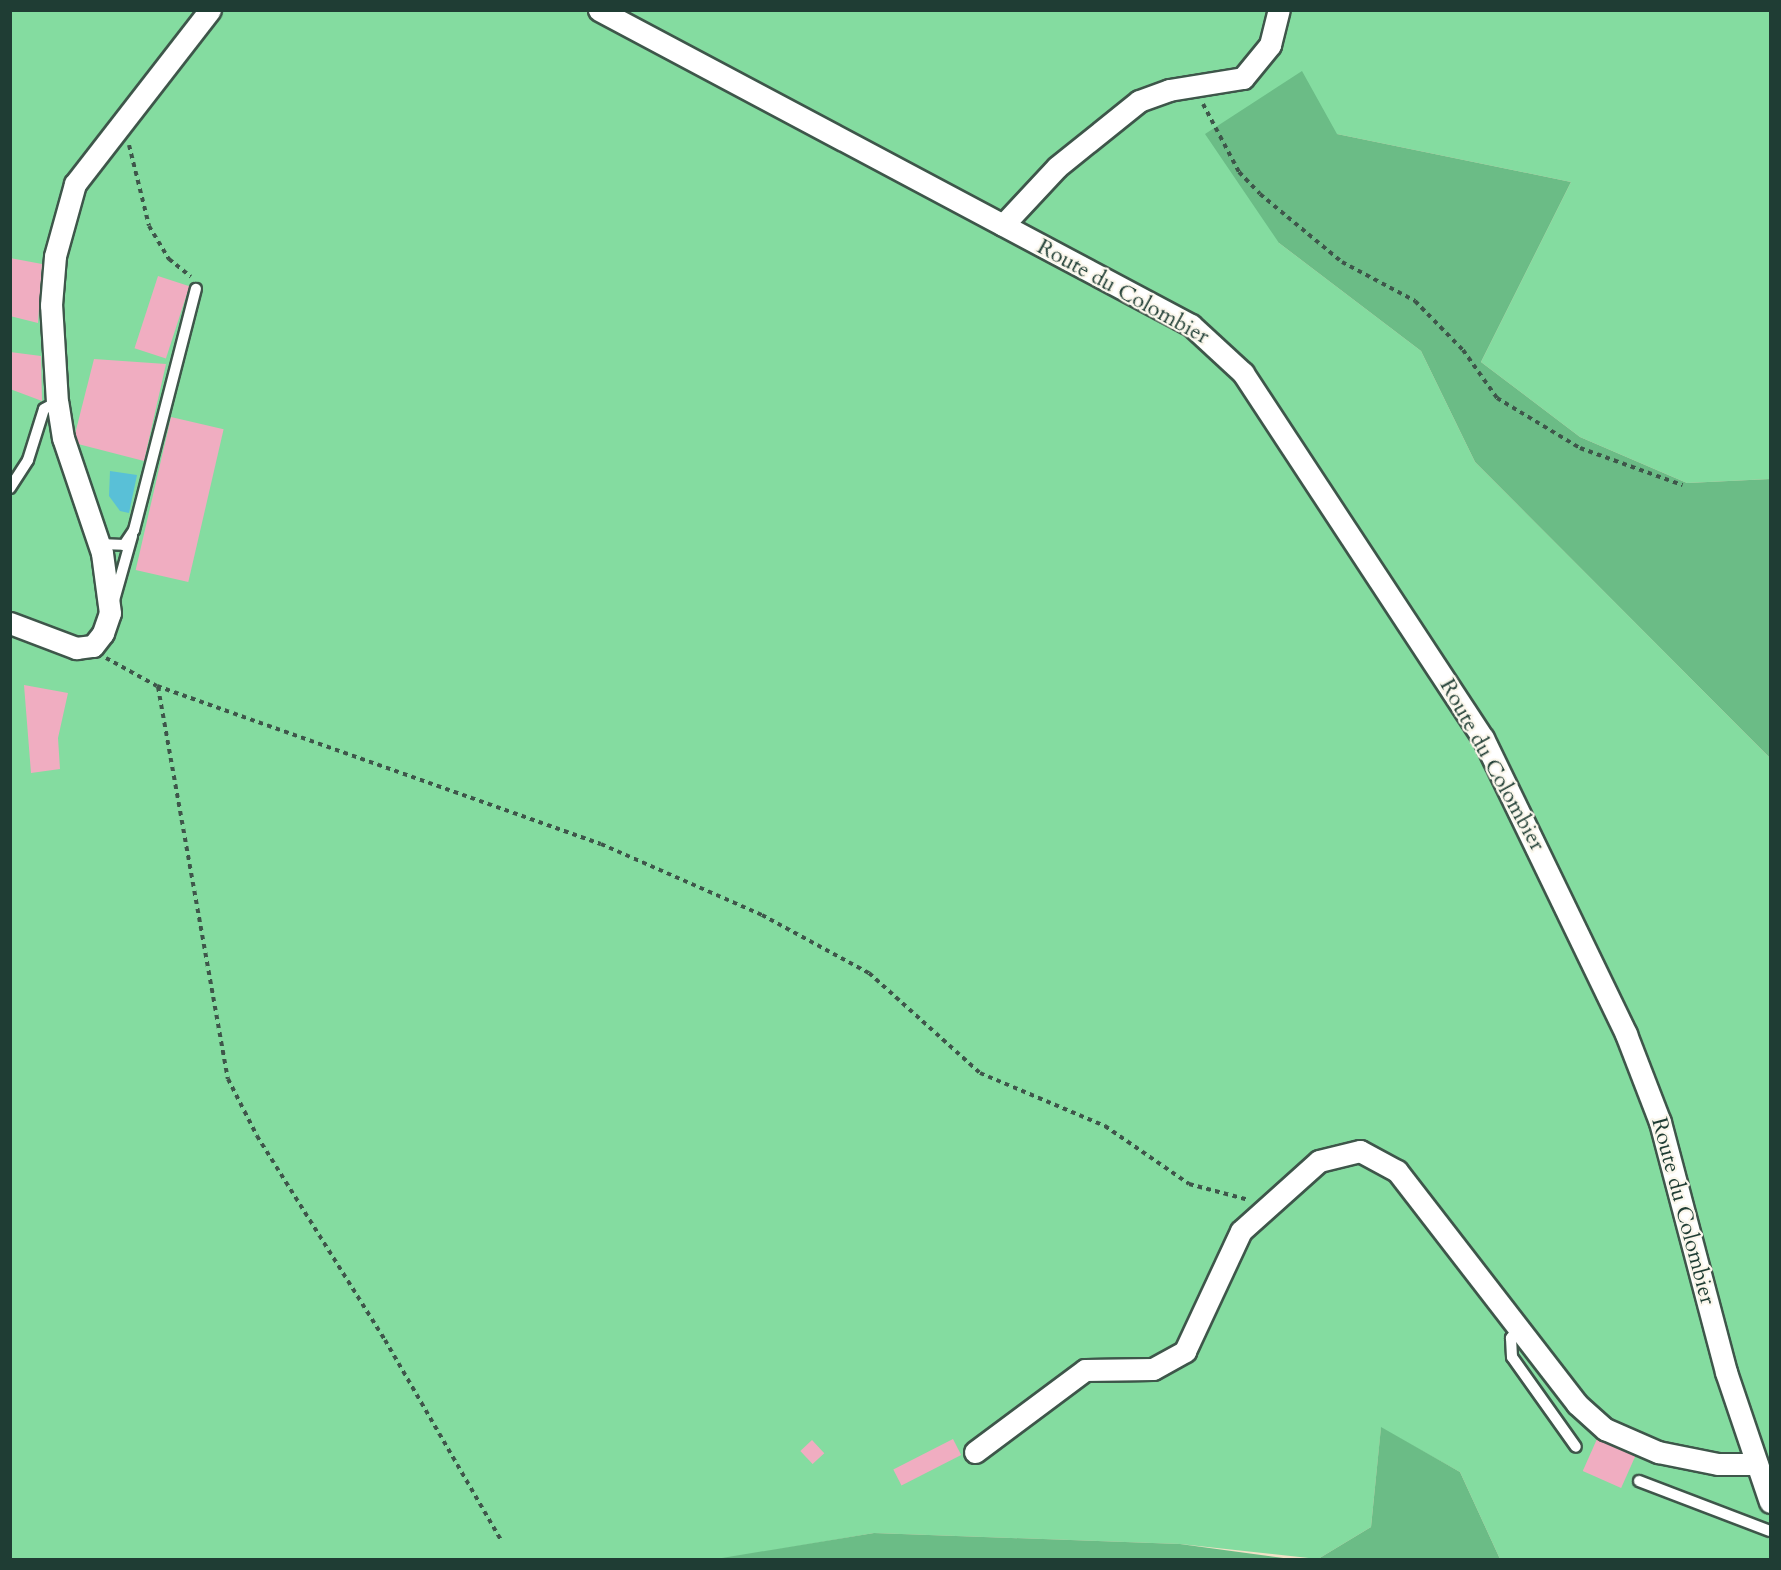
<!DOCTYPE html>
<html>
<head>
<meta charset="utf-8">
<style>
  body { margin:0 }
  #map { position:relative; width:1781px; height:1570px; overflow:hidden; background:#f1e3c7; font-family:Cardo,serif }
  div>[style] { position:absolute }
  .green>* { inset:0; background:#84dca0 }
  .forest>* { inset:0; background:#6bbc86 }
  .water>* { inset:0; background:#59c0d7 }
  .building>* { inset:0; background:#f0adc1; transform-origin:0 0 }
  .path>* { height:4px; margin-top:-2px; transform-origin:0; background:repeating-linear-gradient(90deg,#3e564a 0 4.5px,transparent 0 9px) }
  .roads { filter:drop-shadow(2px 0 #3e564a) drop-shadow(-2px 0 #3e564a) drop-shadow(0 2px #3e564a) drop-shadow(0 -2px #3e564a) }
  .lane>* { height:10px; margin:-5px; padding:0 5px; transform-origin:5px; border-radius:5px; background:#fff }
  .street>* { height:21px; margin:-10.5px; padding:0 10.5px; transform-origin:10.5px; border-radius:10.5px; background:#fff }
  span { translate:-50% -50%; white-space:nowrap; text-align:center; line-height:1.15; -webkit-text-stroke:4.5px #fbf7ec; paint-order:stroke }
  .street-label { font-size:22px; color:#1f3d34 }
  .frame { position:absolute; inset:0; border:12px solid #1f3d34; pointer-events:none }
</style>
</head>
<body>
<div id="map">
  <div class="green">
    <div style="clip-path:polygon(11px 11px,1770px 11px,1770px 479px,1687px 483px,1580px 437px,1481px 362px,1571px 182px,1337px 134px,1279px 243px,1421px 351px,1475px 462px,1770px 758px,1770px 1559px,1500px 1559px,1460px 1472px,1381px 1428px,1371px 1527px,1318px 1559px,1180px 1544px,874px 1533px,716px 1560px,11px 1560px)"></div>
  </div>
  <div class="forest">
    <div style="clip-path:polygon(1302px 71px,1337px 134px,1571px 182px,1481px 362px,1580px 437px,1687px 483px,1770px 479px,1770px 758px,1475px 462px,1421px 351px,1279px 243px,1205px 134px)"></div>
    <div style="clip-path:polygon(1381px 1427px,1460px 1472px,1500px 1559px,1318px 1559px,1371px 1527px)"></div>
    <div style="clip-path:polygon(874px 1533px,1180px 1544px,1291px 1559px,716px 1559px)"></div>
  </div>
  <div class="water">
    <div style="clip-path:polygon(110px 471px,137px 475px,129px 513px,120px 511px,109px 496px)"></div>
  </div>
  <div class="building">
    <div style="clip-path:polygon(10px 258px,42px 264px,38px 323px,10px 316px)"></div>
    <div style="left:158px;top:276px;width:33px;height:76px;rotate:18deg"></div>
    <div style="clip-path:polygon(10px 352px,41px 356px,42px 401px,10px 389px)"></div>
    <div style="clip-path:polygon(94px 359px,166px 364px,144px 461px,78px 444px,75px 434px)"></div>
    <div style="left:171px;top:417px;width:54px;height:157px;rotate:13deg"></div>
    <div style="clip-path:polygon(24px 685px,68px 693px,58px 738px,60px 769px,31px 773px)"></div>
    <div style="left:953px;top:1439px;width:18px;height:67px;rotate:63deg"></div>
    <div style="left:1597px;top:1439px;width:42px;height:35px;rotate:24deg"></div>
    <div style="left:812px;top:1440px;width:18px;height:16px;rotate:47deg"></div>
  </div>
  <div class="path">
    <div style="left:1203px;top:104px;width:77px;rotate:62.1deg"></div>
    <div style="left:1239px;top:172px;width:30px;rotate:46deg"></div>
    <div style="left:1260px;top:194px;width:107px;rotate:39.7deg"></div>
    <div style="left:1342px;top:262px;width:83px;rotate:28.1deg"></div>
    <div style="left:1415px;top:301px;width:69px;rotate:45.6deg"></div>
    <div style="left:1463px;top:350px;width:59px;rotate:54.7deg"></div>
    <div style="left:1497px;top:398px;width:97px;rotate:31.1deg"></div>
    <div style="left:1580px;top:448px;width:109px;rotate:19.9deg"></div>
    <div style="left:129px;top:145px;width:83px;rotate:76.1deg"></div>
    <div style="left:149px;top:226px;width:39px;rotate:59deg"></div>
    <div style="left:169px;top:259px;width:28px;rotate:39deg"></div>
    <div style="left:106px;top:658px;width:58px;rotate:28.8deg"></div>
    <div style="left:157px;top:686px;width:471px;rotate:19.6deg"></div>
    <div style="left:601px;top:844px;width:176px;rotate:23.8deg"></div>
    <div style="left:762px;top:915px;width:122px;rotate:28.5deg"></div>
    <div style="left:869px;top:973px;width:149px;rotate:42deg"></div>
    <div style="left:980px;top:1073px;width:136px;rotate:23deg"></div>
    <div style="left:1105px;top:1126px;width:102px;rotate:34.6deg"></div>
    <div style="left:1189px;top:1184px;width:62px;rotate:14.9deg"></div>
    <div style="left:158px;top:687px;width:398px;rotate:79.9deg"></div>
    <div style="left:228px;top:1079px;width:64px;rotate:63deg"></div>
    <div style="left:257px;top:1136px;width:241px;rotate:57.9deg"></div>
    <div style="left:385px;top:1340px;width:233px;rotate:59.9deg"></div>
  </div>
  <div class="roads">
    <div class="lane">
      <div style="left:10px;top:488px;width:33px;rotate:-57deg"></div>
      <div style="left:28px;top:460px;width:53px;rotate:-72.6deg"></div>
      <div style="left:44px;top:409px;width:15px;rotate:-28deg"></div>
      <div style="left:99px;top:544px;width:25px;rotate:2deg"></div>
      <div style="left:124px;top:545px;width:18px;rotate:-56deg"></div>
      <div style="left:134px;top:530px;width:249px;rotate:-75.6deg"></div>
      <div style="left:113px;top:604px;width:71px;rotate:-74.4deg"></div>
      <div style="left:1519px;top:1328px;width:13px;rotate:129deg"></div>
      <div style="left:1511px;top:1338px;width:19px;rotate:87deg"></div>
      <div style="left:1512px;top:1357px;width:110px;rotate:54.6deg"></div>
      <div style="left:1639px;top:1481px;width:140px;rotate:20.9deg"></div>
    </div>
    <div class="street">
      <div style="left:599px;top:10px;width:671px;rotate:28.02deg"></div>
      <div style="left:1191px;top:325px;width:71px;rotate:42.7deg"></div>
      <div style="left:1243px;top:373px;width:437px;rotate:56.7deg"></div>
      <div style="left:1483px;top:738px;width:329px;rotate:64.2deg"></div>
      <div style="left:1626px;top:1034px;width:94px;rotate:68.9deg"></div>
      <div style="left:1660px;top:1122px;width:259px;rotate:75.2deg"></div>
      <div style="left:1726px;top:1372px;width:137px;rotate:71.3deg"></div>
      <div style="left:1003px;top:225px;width:79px;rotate:-47deg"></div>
      <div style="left:1057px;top:167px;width:105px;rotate:-38.8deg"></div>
      <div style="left:1139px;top:101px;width:32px;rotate:-20deg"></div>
      <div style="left:1169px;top:90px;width:75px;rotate:-9.2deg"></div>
      <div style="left:1243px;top:78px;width:43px;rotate:-50.7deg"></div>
      <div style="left:1270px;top:45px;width:36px;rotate:-76deg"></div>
      <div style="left:10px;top:623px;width:71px;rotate:20.7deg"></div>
      <div style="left:76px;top:648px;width:17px;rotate:-7deg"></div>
      <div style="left:93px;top:646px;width:16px;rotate:-52deg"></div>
      <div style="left:103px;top:633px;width:21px;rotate:-71deg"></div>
      <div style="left:110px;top:613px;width:61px;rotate:-97.6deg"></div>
      <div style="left:102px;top:553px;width:121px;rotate:-108.7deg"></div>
      <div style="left:63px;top:438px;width:36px;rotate:-99deg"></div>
      <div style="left:57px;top:402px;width:97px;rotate:-93.5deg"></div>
      <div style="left:51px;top:305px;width:49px;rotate:-85.3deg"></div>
      <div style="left:55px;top:256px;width:75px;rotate:-74.5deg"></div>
      <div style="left:75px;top:184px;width:220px;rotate:-52.2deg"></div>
      <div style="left:975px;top:1452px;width:137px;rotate:-36.7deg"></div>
      <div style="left:1085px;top:1370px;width:68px;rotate:-0.8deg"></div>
      <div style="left:1153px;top:1369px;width:37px;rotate:-29deg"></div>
      <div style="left:1185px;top:1351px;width:132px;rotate:-65deg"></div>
      <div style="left:1241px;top:1231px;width:105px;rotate:-41.9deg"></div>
      <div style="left:1319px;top:1161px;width:42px;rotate:-13.7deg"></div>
      <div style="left:1360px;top:1151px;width:42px;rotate:28.4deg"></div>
      <div style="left:1397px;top:1171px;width:294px;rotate:52.3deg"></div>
      <div style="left:1577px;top:1404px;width:38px;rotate:42deg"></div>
      <div style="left:1605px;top:1429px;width:58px;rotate:23.5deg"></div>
      <div style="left:1658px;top:1452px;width:61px;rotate:11.3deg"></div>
      <div style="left:1718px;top:1464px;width:39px"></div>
    </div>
  </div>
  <div class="street-label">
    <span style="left:1123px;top:292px;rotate:29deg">Route du Colombier</span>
    <span style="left:1492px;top:765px;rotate:61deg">Route du Colombier</span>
    <span style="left:1683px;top:1211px;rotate:75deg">Route du Colombier</span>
  </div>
  <div class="frame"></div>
</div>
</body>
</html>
